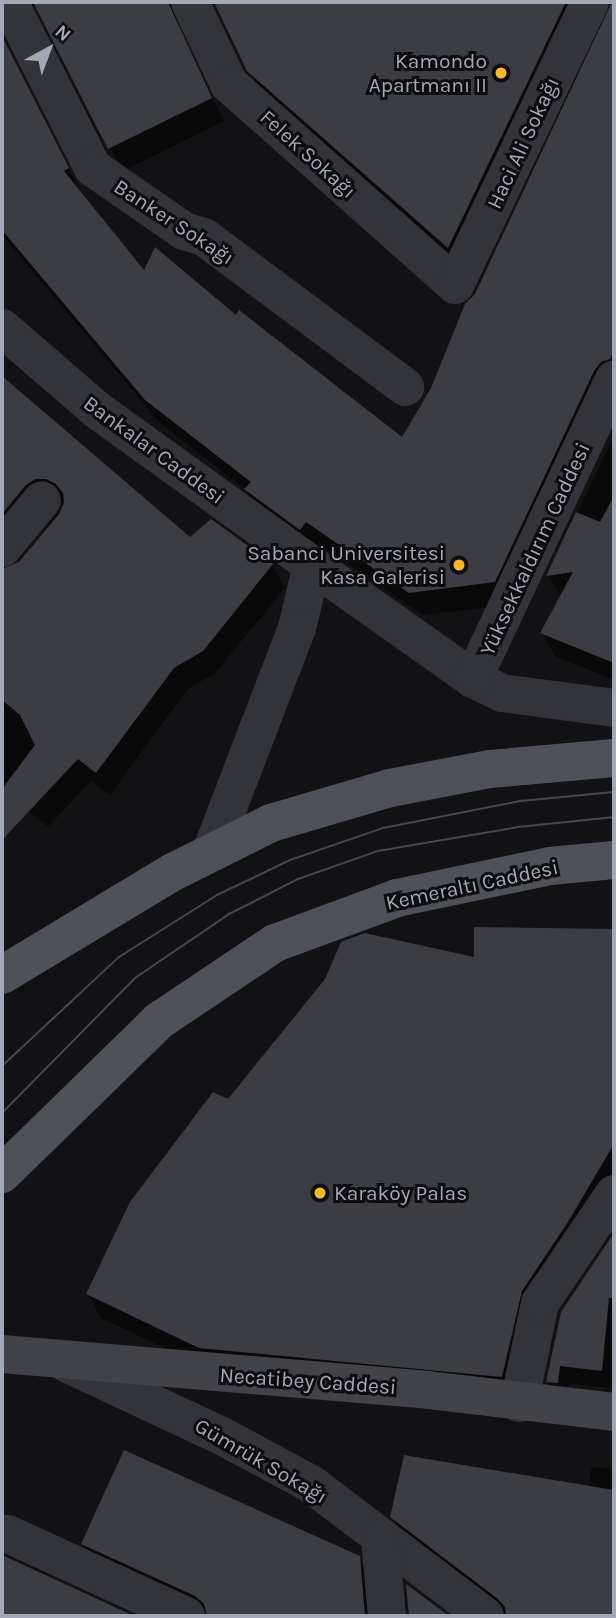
<!DOCTYPE html>
<html>
<head>
<meta charset="utf-8">
<style>
  body { margin:0 }
  #map { position:relative; width:616px; height:1618px; overflow:hidden; background:#121214; font-family:Karla,sans-serif }
  div>[style] { position:absolute }
  .shadow>* { inset:0; background:#0007 }
  .building>* { inset:0; background:#3c3d42 }
  .minor>* { height:38px; margin:-19px; padding:0 19px; transform-origin:19px; border-radius:19px; background:#333439 }
  .tertiary>* { height:38px; margin:-19px; padding:0 19px; transform-origin:19px; border-radius:19px; background:#333439 }
  .secondary>* { height:38px; margin:-19px; padding:0 19px; transform-origin:19px; border-radius:19px; background:#414349 }
  .primary>* { height:38px; margin:-19px; padding:0 19px; transform-origin:19px; border-radius:19px; background:#4f5158 }
  .tram>* { height:2px; margin:-1px; padding:0 1px; transform-origin:1px; border-radius:1px; background:#46484e }
  .dots>* { width:19px; height:19px; translate:-50% -50%; box-sizing:border-box; border:4px solid #0d0d0f; border-radius:50% }
  span { translate:-50% -50%; white-space:nowrap; text-align:center; line-height:1.15; -webkit-text-stroke:6px #0d0d0f; paint-order:stroke }
  .poi-label { font-size:21px; color:#a3a8b6 }
  .right { translate:-100% -50%; text-align:right }
  .left { translate:0 -50%; text-align:left }
  .street-label { font-size:21px; color:#a3a8b6 }
  .frame { position:absolute; inset:0; border:4px solid #a3a8b6; pointer-events:none }
  .north { position:absolute; left:14px; top:14px; width:70px; height:70px; -webkit-text-stroke:5px #0d0d0f; paint-order:stroke; rotate:41deg; font-size:19px; font-weight:700; line-height:28px; text-align:center; color:#a3a8b6 }
  .north::after { content:''; display:block; margin:auto; width:24px; height:32px; background:#a3a8b6; clip-path:polygon(50% 0,100% 100%,50% 72%,0 100%) }
</style>
</head>
<body>
<div id="map">
  <div class="shadow">
    <div style="clip-path:polygon(2px 2px,614px 2px,614px 385px,507px 605px,423px 615px,320px 544px,314px 552px,259px 512px,246px 490px,160px 423px,2px 235px,2px 36px,80px 192px,144px 273px,236px 318px,403px 440px,432px 388px,613px 5px,601px 3px,462px 269px,262px 94px,217px 6px,205px 3px,180px 25px,183px 36px,224px 121px,123px 171px,35px 6px)"></div>
    <div style="clip-path:polygon(2px 382px,23px 416px,190px 540px,272px 565px,285px 588px,215px 673px,187px 690px,110px 795px,91px 781px,48px 827px,5px 791px,2px 795px,2px 571px,9px 570px,20px 563px,65px 503px,59px 501px,2px 555px)"></div>
    <div style="clip-path:polygon(614px 435px,614px 680px,555px 656px,542px 633px,561px 598px,548px 575px)"></div>
    <div style="clip-path:polygon(476px 929px,614px 930px,614px 1188px,515px 1400px,214px 1371px,101px 1318px,88px 1294px,229px 1101px,475px 959px)"></div>
    <div style="clip-path:polygon(614px 1236px,612px 1388px,570px 1384px,568px 1401px,558px 1400px,548px 1382px,562px 1312px)"></div>
    <div style="clip-path:polygon(591px 1467px,614px 1469px,614px 1616px,508px 1616px,404px 1538px,392px 1516px,589px 1488px)"></div>
    <div style="clip-path:polygon(83px 1544px,358px 1557px,371px 1578px,374px 1616px,207px 1616px,95px 1565px)"></div>
    <div style="clip-path:polygon(2px 1557px,130px 1616px,2px 1616px)"></div>
  </div>
  <div class="building">
    <div style="clip-path:polygon(33px 2px,168px 2px,212px 98px,108px 149px)"></div>
    <div style="clip-path:polygon(214px 2px,566px 2px,448px 248px,247px 71px)"></div>
    <div style="clip-path:polygon(612px 2px,614px 2px,614px 350px,610px 359px,601px 362px,594px 371px,495px 582px,409px 593px,306px 522px,300px 530px,244px 489px,251px 482px,145px 400px,2px 230px,2px 36px,69px 168px,64px 171px,144px 270px,155px 247px,236px 315px,239px 310px,402px 437px,431px 388px,465px 304px,475px 294px)"></div>
    <div style="clip-path:polygon(2px 376px,190px 537px,211px 519px,273px 564px,203px 651px,174px 668px,96px 773px,78px 759px,2px 840px,2px 789px,35px 745px,20px 715px,2px 700px,2px 569px,19px 562px,59px 514px,64px 503px,63px 493px,56px 484px,46px 479px,35px 479px,25px 486px,2px 514px)"></div>
    <div style="clip-path:polygon(614px 496px,614px 663px,540px 633px,573px 572px,546px 576px,576px 512px,600px 522px)"></div>
    <div style="clip-path:polygon(474px 927px,614px 929px,614px 1144px,568px 1222px,522px 1291px,502px 1377px,199px 1348px,86px 1294px,130px 1202px,213px 1092px,228px 1099px,325px 979px,341px 942px,365px 933px,474px 957px)"></div>
    <div style="clip-path:polygon(614px 1233px,614px 1298px,609px 1298px,602px 1371px,560px 1366px,558px 1383px,546px 1382px,561px 1312px)"></div>
    <div style="clip-path:polygon(124px 1450px,360px 1556px,365px 1616px,207px 1616px,204px 1604px,195px 1596px,81px 1544px)"></div>
    <div style="clip-path:polygon(404px 1455px,614px 1490px,614px 1616px,506px 1616px,505px 1607px,498px 1599px,390px 1517px)"></div>
    <div style="clip-path:polygon(2px 1555px,134px 1616px,2px 1616px)"></div>
    <div style="clip-path:polygon(406px 1584px,449px 1616px,409px 1616px)"></div>
  </div>
  <div class="minor">
    <div style="left:9px;top:2px;width:186px;rotate:63.2deg"></div>
    <div style="left:93px;top:168px;width:111px;rotate:34.7deg"></div>
    <div style="left:184px;top:231px;width:21px;rotate:17deg"></div>
    <div style="left:204px;top:237px;width:251px;rotate:36.7deg"></div>
    <div style="left:190px;top:2px;width:91px;rotate:64.6deg"></div>
    <div style="left:229px;top:84px;width:302px;rotate:41.6deg"></div>
    <div style="left:455px;top:285px;width:314px;rotate:-64.5deg"></div>
    <div style="left:2px;top:548px;width:62px;rotate:-50.2deg"></div>
    <div style="left:312px;top:565px;width:197px;rotate:35.3deg"></div>
    <div style="left:473px;top:679px;width:32px;rotate:26deg"></div>
    <div style="left:502px;top:693px;width:113px;rotate:7.6deg"></div>
    <div style="left:473px;top:679px;width:331px;rotate:-64.8deg"></div>
    <div style="left:66px;top:1363px;width:172px;rotate:25.1deg"></div>
    <div style="left:222px;top:1436px;width:101px;rotate:28.3deg"></div>
    <div style="left:311px;top:1484px;width:218px;rotate:37.2deg"></div>
    <div style="left:519px;top:1403px;width:102px;rotate:-78.1deg"></div>
    <div style="left:540px;top:1303px;width:132px;rotate:-55.8deg"></div>
    <div style="left:8px;top:1534px;width:196px;rotate:24.7deg"></div>
    <div style="left:380px;top:1538px;width:78px;rotate:84.9deg"></div>
  </div>
  <div class="tertiary">
    <div style="left:2px;top:328px;width:125px;rotate:40.8deg"></div>
    <div style="left:97px;top:410px;width:265px;rotate:35.8deg"></div>
    <div style="left:312px;top:565px;width:65px;rotate:103.4deg"></div>
    <div style="left:297px;top:628px;width:238px;rotate:111deg"></div>
  </div>
  <div class="secondary">
    <div style="left:2px;top:1354px;width:428px;rotate:4.8deg"></div>
    <div style="left:428px;top:1390px;width:187px;rotate:6.7deg"></div>
  </div>
  <div class="primary">
    <div style="left:2px;top:975px;width:200px;rotate:-31.1deg"></div>
    <div style="left:173px;top:872px;width:110px;rotate:-26.6deg"></div>
    <div style="left:271px;top:823px;width:124px;rotate:-16.4deg"></div>
    <div style="left:390px;top:788px;width:102px;rotate:-10.8deg"></div>
    <div style="left:490px;top:769px;width:124px;rotate:-5.1deg"></div>
    <div style="left:2px;top:1174px;width:221px;rotate:-44.3deg"></div>
    <div style="left:160px;top:1020px;width:138px;rotate:-33.8deg"></div>
    <div style="left:275px;top:943px;width:130px;rotate:-20.2deg"></div>
    <div style="left:397px;top:898px;width:156px;rotate:-11.8deg"></div>
    <div style="left:550px;top:866px;width:64px;rotate:-5.4deg"></div>
  </div>
  <div class="tram">
    <div style="left:2px;top:1066px;width:160px;rotate:-43deg"></div>
    <div style="left:119px;top:957px;width:116px;rotate:-32.3deg"></div>
    <div style="left:217px;top:895px;width:81px;rotate:-25.6deg"></div>
    <div style="left:290px;top:860px;width:98px;rotate:-19deg"></div>
    <div style="left:383px;top:828px;width:141px;rotate:-11.1deg"></div>
    <div style="left:521px;top:801px;width:93px;rotate:-5.5deg"></div>
    <div style="left:2px;top:1113px;width:190px;rotate:-45.4deg"></div>
    <div style="left:135px;top:978px;width:114px;rotate:-34.2deg"></div>
    <div style="left:229px;top:914px;width:77px;rotate:-26.9deg"></div>
    <div style="left:298px;top:879px;width:85px;rotate:-19.3deg"></div>
    <div style="left:378px;top:851px;width:142px;rotate:-9.7deg"></div>
    <div style="left:518px;top:827px;width:97px;rotate:-5.9deg"></div>
  </div>
  <div class="dots">
    <div style="left:501px;top:73px;background:#fdb821"></div>
    <div style="left:459px;top:565px;background:#fdb821"></div>
    <div style="left:320px;top:1193px;background:#fdb821"></div>
  </div>
  <div class="poi-label">
    <span class="right" style="left:487px;top:73px">Kamondo<br>Apartmanı II</span>
    <span class="right" style="left:445px;top:565px">Sabanci Universitesi<br>Kasa Galerisi</span>
    <span class="left" style="left:334px;top:1193px">Karaköy Palas</span>
  </div>
  <div class="street-label">
    <span style="left:523px;top:143px;rotate:-65deg">Haci Ali Sokağı</span>
    <span style="left:308px;top:154px;rotate:42deg">Felek Sokağı</span>
    <span style="left:174px;top:222px;rotate:33deg">Banker Sokağı</span>
    <span style="left:154px;top:450px;rotate:36deg">Bankalar Caddesi</span>
    <span style="left:535px;top:549px;rotate:-65deg">Yüksekkaldırım Caddesi</span>
    <span style="left:472px;top:885px;rotate:-12deg">Kemeraltı Caddesi</span>
    <span style="left:308px;top:1381px;rotate:4deg">Necatibey Caddesi</span>
    <span style="left:261px;top:1461px;rotate:30deg">Gümrük Sokağı</span>
  </div>
  <div class="frame"></div>
  <div class="north">N</div>
</div>
</body>
</html>
